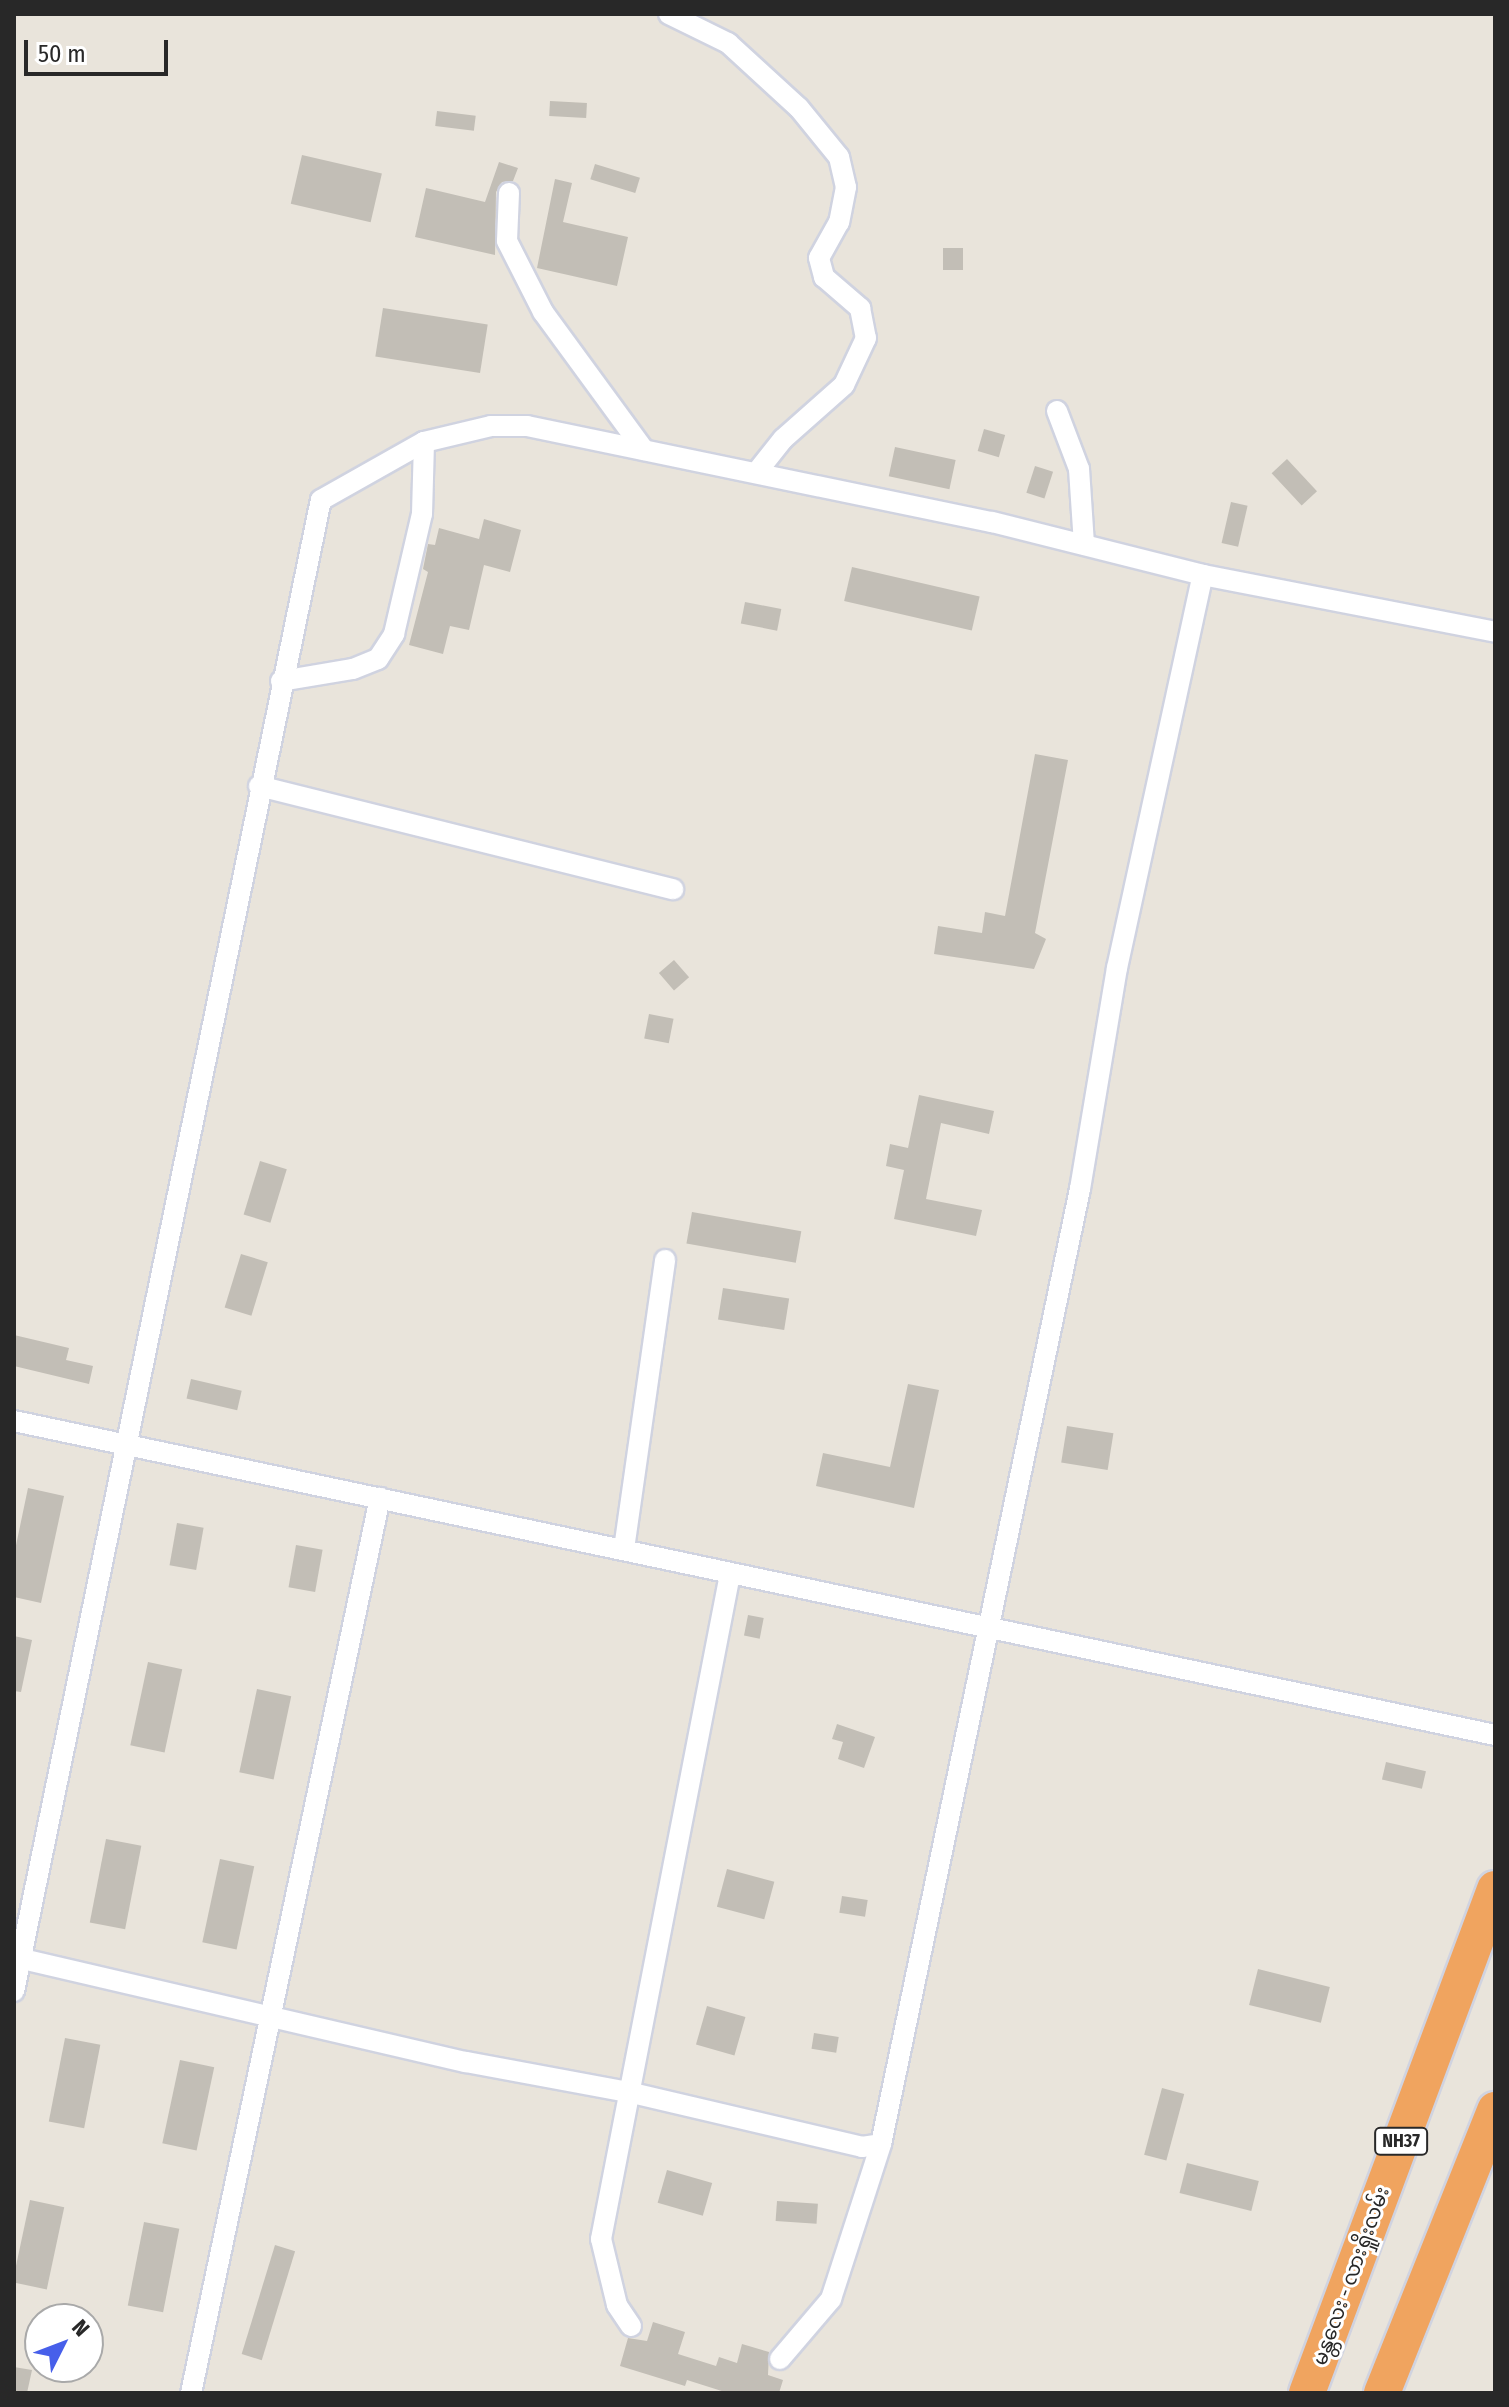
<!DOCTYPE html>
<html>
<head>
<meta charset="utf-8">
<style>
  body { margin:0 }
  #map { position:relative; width:1509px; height:2407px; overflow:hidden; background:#e9e4db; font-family:"Fira Sans Condensed","Noto Sans Myanmar",sans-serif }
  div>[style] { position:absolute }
  .building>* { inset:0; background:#c2beb6; transform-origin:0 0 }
  .roads { filter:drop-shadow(2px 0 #d0d3e0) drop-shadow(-2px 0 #d0d3e0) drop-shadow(0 2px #d0d3e0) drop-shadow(0 -2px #d0d3e0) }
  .street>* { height:20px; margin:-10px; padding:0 10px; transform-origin:10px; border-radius:10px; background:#fff }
  .highway>* { height:36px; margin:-18px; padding:0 18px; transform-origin:18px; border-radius:18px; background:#f0a45f }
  span { translate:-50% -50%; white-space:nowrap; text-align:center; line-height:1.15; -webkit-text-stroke:6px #fff; paint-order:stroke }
  .shield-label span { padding:2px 6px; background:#fff; border:2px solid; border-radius:6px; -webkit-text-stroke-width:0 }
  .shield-label { font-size:18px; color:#282828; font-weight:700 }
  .street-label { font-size:20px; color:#282828 }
  .frame { position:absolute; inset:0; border:16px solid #282828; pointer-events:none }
  .north { position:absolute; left:24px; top:2303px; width:80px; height:80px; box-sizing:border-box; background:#fff; border:2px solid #a9a9a9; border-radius:50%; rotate:48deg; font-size:22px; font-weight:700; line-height:32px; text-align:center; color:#282828 }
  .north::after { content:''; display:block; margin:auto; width:28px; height:36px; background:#475fea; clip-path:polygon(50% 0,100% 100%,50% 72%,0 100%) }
  .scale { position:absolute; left:24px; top:40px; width:144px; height:36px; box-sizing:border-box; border:4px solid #282828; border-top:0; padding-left:10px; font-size:24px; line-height:28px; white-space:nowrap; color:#282828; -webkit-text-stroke:6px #fff; paint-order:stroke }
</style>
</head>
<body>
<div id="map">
  <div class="building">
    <div style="left:550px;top:101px;width:37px;height:15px;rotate:3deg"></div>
    <div style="left:437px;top:111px;width:39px;height:15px;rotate:7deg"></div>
    <div style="left:302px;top:155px;width:82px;height:50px;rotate:13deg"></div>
    <div style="clip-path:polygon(499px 162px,518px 168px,513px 181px,502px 182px,496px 192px,495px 255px,415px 237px,426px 188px,485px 202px)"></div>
    <div style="left:595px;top:164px;width:47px;height:16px;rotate:17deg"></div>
    <div style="clip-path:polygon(555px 179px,572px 183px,563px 222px,628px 237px,617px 286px,537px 268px)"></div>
    <div style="left:943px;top:248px;width:20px;height:22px"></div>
    <div style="left:383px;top:308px;width:106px;height:49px;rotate:9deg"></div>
    <div style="left:984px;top:429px;width:22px;height:23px;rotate:16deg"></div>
    <div style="left:895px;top:447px;width:62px;height:30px;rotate:12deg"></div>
    <div style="left:1287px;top:459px;width:44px;height:21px;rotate:47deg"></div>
    <div style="left:1035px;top:466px;width:19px;height:28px;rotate:18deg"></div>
    <div style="left:1231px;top:502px;width:17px;height:42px;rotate:13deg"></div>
    <div style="clip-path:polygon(484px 519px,521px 530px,510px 572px,484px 565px,469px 630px,450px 626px,443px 654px,409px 645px,428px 572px,423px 569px,428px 544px,435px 545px,439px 528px,479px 539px)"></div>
    <div style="left:852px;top:567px;width:131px;height:35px;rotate:13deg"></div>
    <div style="left:745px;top:602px;width:37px;height:22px;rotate:11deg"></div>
    <div style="clip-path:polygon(1035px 754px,1068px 760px,1035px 933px,1046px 939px,1034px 969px,934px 954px,938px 926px,982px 933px,985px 912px,1005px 916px)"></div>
    <div style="left:674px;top:960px;width:23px;height:20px;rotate:49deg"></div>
    <div style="left:649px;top:1014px;width:25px;height:25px;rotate:11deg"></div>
    <div style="clip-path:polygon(919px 1095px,994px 1111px,989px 1134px,941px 1123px,926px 1199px,982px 1210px,976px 1236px,894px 1219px,904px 1170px,886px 1166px,890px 1144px,908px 1148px)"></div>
    <div style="left:260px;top:1161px;width:28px;height:56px;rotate:17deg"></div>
    <div style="left:692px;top:1212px;width:111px;height:32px;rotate:10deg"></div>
    <div style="left:241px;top:1254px;width:28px;height:56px;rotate:17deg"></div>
    <div style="left:723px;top:1288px;width:67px;height:32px;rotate:9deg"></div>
    <div style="clip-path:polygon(14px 1335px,69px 1348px,66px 1360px,93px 1366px,89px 1384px,14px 1366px)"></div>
    <div style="left:191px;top:1379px;width:52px;height:20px;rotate:13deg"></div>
    <div style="clip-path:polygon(908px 1384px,939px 1390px,914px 1508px,816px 1486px,823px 1453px,890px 1467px)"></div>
    <div style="left:1067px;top:1426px;width:47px;height:37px;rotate:9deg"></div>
    <div style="clip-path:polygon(28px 1488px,64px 1496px,41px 1603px,14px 1597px,14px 1555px)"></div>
    <div style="left:177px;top:1523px;width:27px;height:43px;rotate:10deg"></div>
    <div style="left:296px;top:1545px;width:27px;height:43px;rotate:10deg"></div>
    <div style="left:748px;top:1615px;width:16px;height:21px;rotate:11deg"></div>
    <div style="clip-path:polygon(14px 1636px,32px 1640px,21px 1692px,14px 1691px)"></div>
    <div style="left:148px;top:1662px;width:35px;height:85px;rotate:12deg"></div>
    <div style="left:257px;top:1689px;width:35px;height:85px;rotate:12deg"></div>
    <div style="clip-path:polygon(837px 1724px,875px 1737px,864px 1768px,838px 1759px,843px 1742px,832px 1739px)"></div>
    <div style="left:1386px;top:1762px;width:41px;height:18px;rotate:13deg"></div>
    <div style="left:106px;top:1839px;width:36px;height:85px;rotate:11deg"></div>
    <div style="left:220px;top:1859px;width:35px;height:85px;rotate:12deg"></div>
    <div style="left:727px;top:1869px;width:49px;height:39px;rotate:15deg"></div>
    <div style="left:842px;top:1896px;width:26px;height:17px;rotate:9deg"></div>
    <div style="left:1258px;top:1969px;width:74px;height:37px;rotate:14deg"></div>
    <div style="left:707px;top:2006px;width:40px;height:40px;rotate:16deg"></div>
    <div style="left:814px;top:2033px;width:25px;height:16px;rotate:9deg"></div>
    <div style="left:65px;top:2038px;width:36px;height:85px;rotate:11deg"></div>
    <div style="left:180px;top:2060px;width:35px;height:85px;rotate:12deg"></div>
    <div style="left:1162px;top:2088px;width:23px;height:69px;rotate:15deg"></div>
    <div style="left:1187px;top:2163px;width:74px;height:31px;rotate:14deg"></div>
    <div style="left:667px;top:2170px;width:47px;height:34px;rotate:16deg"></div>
    <div style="left:30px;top:2200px;width:35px;height:84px;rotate:12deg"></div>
    <div style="left:777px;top:2201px;width:41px;height:20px;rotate:4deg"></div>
    <div style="left:144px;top:2222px;width:36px;height:85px;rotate:11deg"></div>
    <div style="left:275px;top:2245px;width:21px;height:114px;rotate:17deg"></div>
    <div style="clip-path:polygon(653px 2322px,685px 2332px,678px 2354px,716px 2366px,719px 2357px,737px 2363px,742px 2344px,769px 2352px,768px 2375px,783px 2380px,779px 2393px,728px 2393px,687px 2380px,685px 2386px,620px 2366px,628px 2338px,647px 2341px)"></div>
    <div style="clip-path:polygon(14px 2367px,32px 2370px,27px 2393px,14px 2393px)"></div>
  </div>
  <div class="roads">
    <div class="street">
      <div style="left:669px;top:14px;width:66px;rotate:26.2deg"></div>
      <div style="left:728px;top:43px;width:96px;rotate:42.5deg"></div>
      <div style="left:799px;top:108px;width:63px;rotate:50.8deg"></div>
      <div style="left:839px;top:157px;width:31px;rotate:77deg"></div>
      <div style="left:846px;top:187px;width:36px;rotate:101deg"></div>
      <div style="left:839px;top:222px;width:41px;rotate:119.1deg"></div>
      <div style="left:819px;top:258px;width:20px;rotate:75deg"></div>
      <div style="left:824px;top:277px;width:48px;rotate:40.7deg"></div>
      <div style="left:860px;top:308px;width:31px;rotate:79deg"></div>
      <div style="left:866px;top:338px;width:52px;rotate:115.1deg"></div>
      <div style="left:844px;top:385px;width:81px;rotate:138.5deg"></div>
      <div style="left:783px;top:439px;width:43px;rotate:128.5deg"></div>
      <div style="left:509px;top:193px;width:48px;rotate:92.4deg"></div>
      <div style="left:507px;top:241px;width:80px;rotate:63.1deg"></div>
      <div style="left:543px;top:312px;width:171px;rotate:53.8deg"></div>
      <div style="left:1057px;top:411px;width:62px;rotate:69.2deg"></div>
      <div style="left:1079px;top:469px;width:76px;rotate:86.2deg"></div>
      <div style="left:281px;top:681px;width:73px;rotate:-9.5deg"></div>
      <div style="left:353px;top:669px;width:27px;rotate:-22deg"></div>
      <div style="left:378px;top:659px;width:30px;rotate:-57deg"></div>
      <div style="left:394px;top:634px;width:123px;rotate:-76.9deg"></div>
      <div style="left:422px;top:514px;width:72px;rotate:-88.4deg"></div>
      <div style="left:259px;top:786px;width:427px;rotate:14deg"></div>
      <div style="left:14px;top:1421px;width:1514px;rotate:11.97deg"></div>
      <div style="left:624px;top:1549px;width:292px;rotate:-81.9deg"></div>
      <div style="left:14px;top:1957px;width:464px;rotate:13.1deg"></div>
      <div style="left:466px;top:2062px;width:165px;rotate:10.5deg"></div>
      <div style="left:628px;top:2092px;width:240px;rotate:13.2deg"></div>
      <div style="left:862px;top:2147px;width:19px;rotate:-9deg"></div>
      <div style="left:881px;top:2144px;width:976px;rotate:-78.23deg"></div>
      <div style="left:1080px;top:1189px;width:224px;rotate:-80.5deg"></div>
      <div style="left:1117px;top:968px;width:402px;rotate:-77.7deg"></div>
      <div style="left:14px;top:1991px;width:1522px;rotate:-78.37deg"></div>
      <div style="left:321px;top:500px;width:118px;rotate:-29.4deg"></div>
      <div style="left:424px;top:442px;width:69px;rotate:-13.4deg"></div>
      <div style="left:491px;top:426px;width:36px"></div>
      <div style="left:527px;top:426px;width:475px;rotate:11.7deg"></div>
      <div style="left:992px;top:522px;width:218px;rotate:14.1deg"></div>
      <div style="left:1203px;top:575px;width:298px;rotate:11deg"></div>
      <div style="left:631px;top:2326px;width:25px;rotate:-124deg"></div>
      <div style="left:617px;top:2305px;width:68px;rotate:-103.6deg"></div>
      <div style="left:601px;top:2239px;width:677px;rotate:-79.02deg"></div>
      <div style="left:780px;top:2359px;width:79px;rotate:-49.6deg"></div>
      <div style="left:831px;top:2299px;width:163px;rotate:-72.1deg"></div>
      <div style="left:191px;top:2393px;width:915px;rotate:-78.08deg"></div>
    </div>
    <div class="highway">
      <div style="left:1307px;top:2393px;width:538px;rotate:-69.54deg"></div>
      <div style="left:1382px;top:2393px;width:305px;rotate:-68.2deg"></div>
    </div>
  </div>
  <div class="shield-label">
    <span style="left:1401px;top:2141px">NH37</span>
  </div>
  <div class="street-label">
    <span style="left:1351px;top:2276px;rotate:-70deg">မန္တလေး - လားရှိုးလမ်း</span>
  </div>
  <div class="frame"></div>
  <div class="north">N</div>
  <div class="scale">50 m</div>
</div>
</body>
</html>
